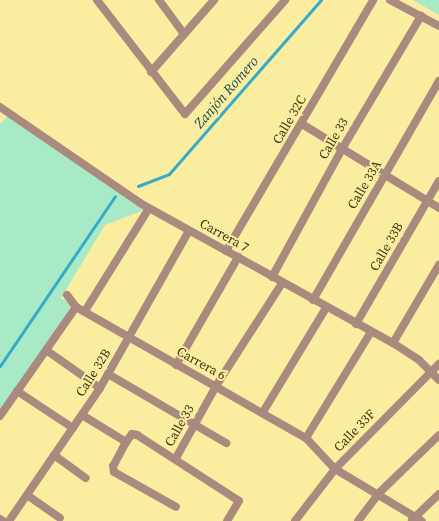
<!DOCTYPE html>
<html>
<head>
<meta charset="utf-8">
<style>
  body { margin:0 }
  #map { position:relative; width:439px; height:521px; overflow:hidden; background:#fbed9f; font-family:"Source Serif 4",serif }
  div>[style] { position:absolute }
  .green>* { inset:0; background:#a8eac5 }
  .stream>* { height:3px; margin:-1.5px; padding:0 1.5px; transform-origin:1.5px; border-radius:1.5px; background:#35abc9 }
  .minor>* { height:8px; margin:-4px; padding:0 4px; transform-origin:4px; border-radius:4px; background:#aa897e }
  span { translate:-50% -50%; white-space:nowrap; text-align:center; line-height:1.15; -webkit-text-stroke:4px #fbed9f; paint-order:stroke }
  .street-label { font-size:13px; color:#3b3515 }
  .water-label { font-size:14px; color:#144552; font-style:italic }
</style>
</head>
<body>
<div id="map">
  <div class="green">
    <div style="clip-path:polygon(413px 0,439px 0,439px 15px)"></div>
    <div style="clip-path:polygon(9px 114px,149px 208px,105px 225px,61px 298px,76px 307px,0 416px,0 124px)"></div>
  </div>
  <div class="stream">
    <div style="left:138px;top:186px;width:33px;rotate:-21deg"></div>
    <div style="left:169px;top:174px;width:231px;rotate:-48.9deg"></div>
    <div style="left:0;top:366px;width:205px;rotate:-55.9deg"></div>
  </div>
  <div class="minor">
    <div style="left:97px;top:0;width:144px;rotate:52.3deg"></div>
    <div style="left:185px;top:114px;width:152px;rotate:-48.7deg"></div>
    <div style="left:159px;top:0;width:42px;rotate:53.7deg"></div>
    <div style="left:390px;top:0;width:55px;rotate:28deg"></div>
    <div style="left:151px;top:72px;width:96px;rotate:-48.8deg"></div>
    <div style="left:0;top:107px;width:170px;rotate:34.4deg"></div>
    <div style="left:140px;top:203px;width:289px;rotate:29deg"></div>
    <div style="left:393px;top:343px;width:31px;rotate:33deg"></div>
    <div style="left:419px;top:360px;width:28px;rotate:45deg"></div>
    <div style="left:302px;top:124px;width:161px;rotate:31.5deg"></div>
    <div style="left:226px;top:251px;width:291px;rotate:-59.6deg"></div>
    <div style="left:272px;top:277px;width:146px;rotate:-61.3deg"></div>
    <div style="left:342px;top:149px;width:155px;rotate:-59.3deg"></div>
    <div style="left:67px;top:295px;width:15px;rotate:53deg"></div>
    <div style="left:76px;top:307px;width:265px;rotate:29.7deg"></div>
    <div style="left:306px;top:438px;width:42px;rotate:46.9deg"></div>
    <div style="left:335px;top:469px;width:101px;rotate:30.9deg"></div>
    <div style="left:313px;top:300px;width:253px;rotate:-60.1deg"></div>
    <div style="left:85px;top:311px;width:121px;rotate:-58.1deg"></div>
    <div style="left:356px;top:324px;width:165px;rotate:-59.9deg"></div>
    <div style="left:393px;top:343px;width:91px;rotate:-59.5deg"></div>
    <div style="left:46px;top:350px;width:66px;rotate:35.1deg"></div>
    <div style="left:176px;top:365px;width:125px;rotate:-60.1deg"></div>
    <div style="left:108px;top:374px;width:137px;rotate:30.3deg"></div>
    <div style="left:17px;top:391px;width:67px;rotate:33.5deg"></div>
    <div style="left:263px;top:412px;width:122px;rotate:-58.8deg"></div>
    <div style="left:82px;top:415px;width:52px;rotate:31.5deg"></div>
    <div style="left:126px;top:442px;width:27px;rotate:118deg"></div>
    <div style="left:113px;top:466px;width:6px;rotate:81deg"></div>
    <div style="left:114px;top:472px;width:71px;rotate:29.4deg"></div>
    <div style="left:0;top:416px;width:133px;rotate:-55.1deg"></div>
    <div style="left:306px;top:438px;width:124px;rotate:-58.5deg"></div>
    <div style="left:126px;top:442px;width:10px;rotate:-53deg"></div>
    <div style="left:132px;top:434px;width:5px;rotate:11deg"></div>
    <div style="left:137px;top:435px;width:121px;rotate:32.9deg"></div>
    <div style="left:239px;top:501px;width:23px;rotate:121deg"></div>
    <div style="left:54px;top:455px;width:39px;rotate:36deg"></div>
    <div style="left:176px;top:458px;width:82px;rotate:-60.9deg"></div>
    <div style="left:216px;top:386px;width:122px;rotate:-57.3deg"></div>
    <div style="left:27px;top:495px;width:40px;rotate:34.9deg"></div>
    <div style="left:0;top:519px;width:4px;rotate:34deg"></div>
    <div style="left:412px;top:520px;width:37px;rotate:-44deg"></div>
    <div style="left:9px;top:521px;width:161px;rotate:-55.6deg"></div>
    <div style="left:100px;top:388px;width:180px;rotate:-60.5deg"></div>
    <div style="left:295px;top:521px;width:66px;rotate:-52.4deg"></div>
    <div style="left:335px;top:469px;width:148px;rotate:-45.3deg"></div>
    <div style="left:358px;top:521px;width:35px;rotate:-53deg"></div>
    <div style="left:379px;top:493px;width:83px;rotate:-44deg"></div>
  </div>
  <div class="street-label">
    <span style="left:290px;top:120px;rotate:-60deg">Calle 32C</span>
    <span style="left:334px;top:139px;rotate:-60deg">Calle 33</span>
    <span style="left:365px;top:185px;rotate:-60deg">Calle 33A</span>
    <span style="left:224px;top:236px;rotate:29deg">Carrera 7</span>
    <span style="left:387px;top:247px;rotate:-60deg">Calle 33B</span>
    <span style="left:201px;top:364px;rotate:29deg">Carrera 6</span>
    <span style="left:94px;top:373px;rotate:-58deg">Calle 32B</span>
    <span style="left:180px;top:426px;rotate:-61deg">Calle 33</span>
    <span style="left:355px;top:431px;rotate:-46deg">Calle 33F</span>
  </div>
  <div class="water-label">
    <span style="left:226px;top:92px;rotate:-49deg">Zanjón Romero</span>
  </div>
</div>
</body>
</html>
